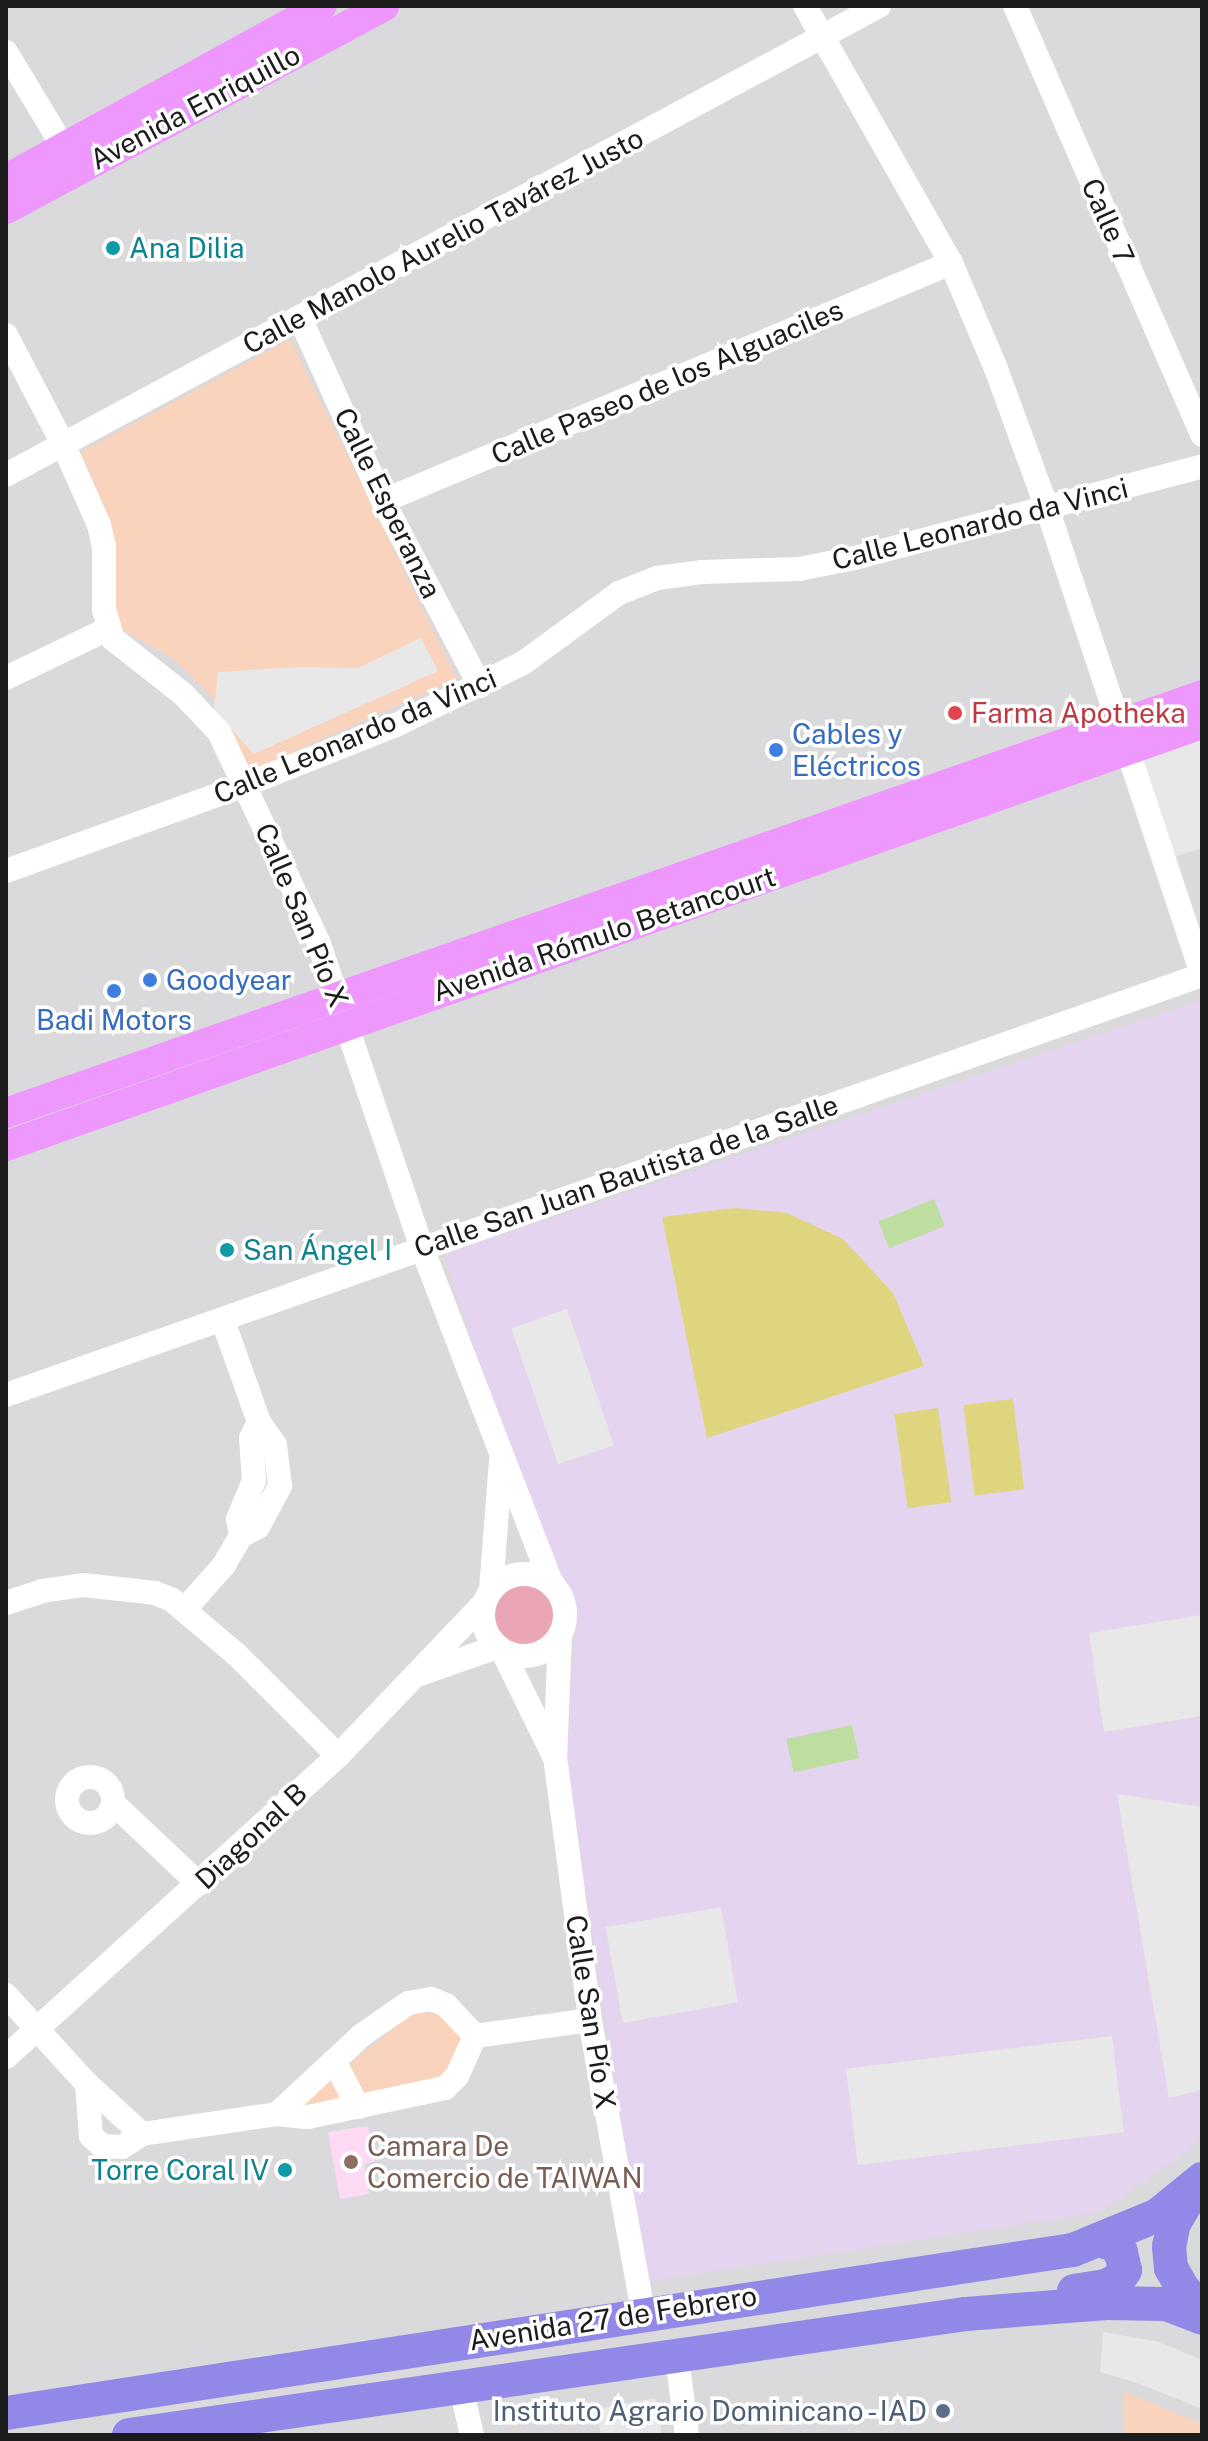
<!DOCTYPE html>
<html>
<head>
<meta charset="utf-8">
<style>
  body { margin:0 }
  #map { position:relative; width:1208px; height:2441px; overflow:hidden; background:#ede2ee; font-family:"Public Sans",sans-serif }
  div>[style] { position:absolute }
  .residential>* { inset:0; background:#dad9db; transform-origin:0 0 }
  .education>* { inset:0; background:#ffdaf4 }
  .military>* { inset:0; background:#e4d4f0 }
  .grass>* { inset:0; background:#eaa6b4 }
  .round { border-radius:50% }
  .park>* { inset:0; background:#fad3bd }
  .pitch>* { inset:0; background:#dfd57e; transform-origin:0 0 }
  .parking>* { inset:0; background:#e8e8e8; transform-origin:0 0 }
  .water>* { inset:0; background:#bedda1; transform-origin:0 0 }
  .minor>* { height:24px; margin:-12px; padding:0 12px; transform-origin:12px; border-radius:12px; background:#fff }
  .minor>.ring { margin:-12px; padding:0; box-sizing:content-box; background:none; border:24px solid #fff; border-radius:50% }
  .major>* { height:30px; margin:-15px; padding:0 15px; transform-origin:15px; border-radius:15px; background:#ee98fd }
  .highway>* { height:34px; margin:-17px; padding:0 17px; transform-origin:17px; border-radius:17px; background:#9188e7 }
  .dots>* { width:22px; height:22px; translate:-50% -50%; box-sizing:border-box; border:4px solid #fff; border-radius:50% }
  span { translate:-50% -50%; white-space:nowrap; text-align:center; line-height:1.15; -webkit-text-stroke:7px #fff; paint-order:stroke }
  .street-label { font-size:28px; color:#1c1c1c }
  .culture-label { font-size:28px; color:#0d838f }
  .left { translate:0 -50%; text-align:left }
  .right { translate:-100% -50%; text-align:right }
  .health-label { font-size:28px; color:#be3a42 }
  .shop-label { font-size:28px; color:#366cbe }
  .education-label { font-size:28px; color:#785e54 }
  .service-label { font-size:28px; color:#4e5e75 }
  .frame { position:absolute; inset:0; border:8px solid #1c1c1c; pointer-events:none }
</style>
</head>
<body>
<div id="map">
  <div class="residential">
    <div style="left:6px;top:6px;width:1196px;height:2429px"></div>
  </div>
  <div class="education">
    <div style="clip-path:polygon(368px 2126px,375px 2161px,364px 2164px,369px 2194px,340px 2199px,328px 2132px)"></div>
  </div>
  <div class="military">
    <div style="clip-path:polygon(1202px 1000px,1202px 2136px,1183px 2154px,1100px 2212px,646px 2282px,565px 1758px,577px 1607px,517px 1481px,444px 1254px)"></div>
  </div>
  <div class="grass">
    <div class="round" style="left:491px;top:1583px;width:64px;height:64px"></div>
  </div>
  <div class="park">
    <div style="clip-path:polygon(290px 339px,457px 679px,246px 773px,211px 695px,174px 659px,114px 625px,108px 516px,81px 452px)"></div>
    <div style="clip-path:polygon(416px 2010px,450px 2018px,462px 2041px,444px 2078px,297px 2107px)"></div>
    <div style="clip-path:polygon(1123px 2391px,1202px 2424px,1202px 2435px,1125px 2435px)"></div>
  </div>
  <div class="pitch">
    <div style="clip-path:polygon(735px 1208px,787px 1213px,843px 1239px,893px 1293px,924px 1366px,707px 1438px,662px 1217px)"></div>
    <div style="left:1013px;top:1399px;width:91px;height:50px;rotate:83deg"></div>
    <div style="left:938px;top:1408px;width:95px;height:44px;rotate:82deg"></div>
  </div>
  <div class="parking">
    <div style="clip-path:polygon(421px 638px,438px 671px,254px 754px,214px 710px,218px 672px,300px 667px,358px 668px)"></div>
    <div style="clip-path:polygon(1202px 738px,1202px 848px,1171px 858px,1137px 759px)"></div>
    <div style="left:567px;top:1309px;width:144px;height:59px;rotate:71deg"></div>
    <div style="clip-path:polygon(1202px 1615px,1202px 1716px,1104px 1732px,1089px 1633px)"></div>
    <div style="clip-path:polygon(1117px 1794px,1202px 1807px,1202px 2090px,1169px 2098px)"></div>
    <div style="left:721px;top:1907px;width:97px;height:117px;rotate:80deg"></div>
    <div style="left:1112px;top:2036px;width:97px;height:268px;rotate:83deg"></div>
    <div style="clip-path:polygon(1103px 2332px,1160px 2342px,1202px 2360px,1202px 2409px,1140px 2384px,1100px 2372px)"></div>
    <div style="clip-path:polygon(655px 2398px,662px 2435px,601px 2435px,596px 2409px)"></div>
  </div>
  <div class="water">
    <div style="left:934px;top:1199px;width:29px;height:60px;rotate:68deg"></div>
    <div style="left:852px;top:1725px;width:34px;height:67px;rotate:78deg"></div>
  </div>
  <div class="minor">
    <div style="left:805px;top:6px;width:296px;rotate:60.4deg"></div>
    <div style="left:951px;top:263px;width:112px;rotate:66.9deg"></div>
    <div style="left:995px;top:366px;width:151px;rotate:69.9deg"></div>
    <div style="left:1047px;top:508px;width:491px;rotate:71.6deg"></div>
    <div style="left:1015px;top:6px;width:468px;rotate:66.4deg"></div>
    <div style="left:6px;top:52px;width:112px;rotate:58.9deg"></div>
    <div style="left:300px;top:318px;width:201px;rotate:65.6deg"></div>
    <div style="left:383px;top:501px;width:209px;rotate:62.3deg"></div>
    <div style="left:6px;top:335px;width:123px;rotate:62.4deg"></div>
    <div style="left:63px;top:444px;width:89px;rotate:66deg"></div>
    <div style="left:99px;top:525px;width:22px;rotate:77deg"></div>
    <div style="left:104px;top:546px;width:64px;rotate:90deg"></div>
    <div style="left:104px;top:610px;width:30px;rotate:73deg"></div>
    <div style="left:113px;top:639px;width:89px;rotate:38.2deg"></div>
    <div style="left:183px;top:694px;width:52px;rotate:46.5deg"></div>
    <div style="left:219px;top:732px;width:234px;rotate:64.7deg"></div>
    <div style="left:319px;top:944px;width:321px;rotate:71.3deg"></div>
    <div style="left:422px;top:1248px;width:356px;rotate:68.9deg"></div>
    <div style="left:550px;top:1580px;width:19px;rotate:55deg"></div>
    <div style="left:6px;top:475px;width:991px;rotate:-28.25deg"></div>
    <div style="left:383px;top:501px;width:616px;rotate:-22.73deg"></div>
    <div style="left:6px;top:678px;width:113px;rotate:-25.7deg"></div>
    <div style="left:6px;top:871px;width:254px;rotate:-19.8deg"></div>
    <div style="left:245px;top:785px;width:162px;rotate:-21.7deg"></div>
    <div style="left:396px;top:725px;width:141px;rotate:-26deg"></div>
    <div style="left:523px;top:663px;width:119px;rotate:-36.1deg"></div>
    <div style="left:619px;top:593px;width:41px;rotate:-21.5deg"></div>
    <div style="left:657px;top:578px;width:45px;rotate:-7.6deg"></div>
    <div style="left:702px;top:572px;width:97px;rotate:-1.8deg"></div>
    <div style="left:799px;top:569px;width:57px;rotate:-11.1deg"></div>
    <div style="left:855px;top:558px;width:359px;rotate:-14.8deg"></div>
    <div style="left:6px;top:1395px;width:1268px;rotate:-19.35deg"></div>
    <div style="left:241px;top:1536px;width:17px;rotate:-100deg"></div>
    <div style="left:238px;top:1519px;width:41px;rotate:-67.2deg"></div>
    <div style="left:254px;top:1481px;width:43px;rotate:-94deg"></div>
    <div style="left:251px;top:1438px;width:18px;rotate:-63deg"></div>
    <div class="ring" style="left:483px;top:1574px;width:58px;height:58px"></div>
    <div style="left:491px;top:1590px;width:130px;rotate:-85.6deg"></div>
    <div style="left:6px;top:1603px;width:38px;rotate:-18deg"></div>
    <div style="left:42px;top:1591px;width:41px;rotate:-8.3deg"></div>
    <div style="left:83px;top:1585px;width:72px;rotate:6.3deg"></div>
    <div style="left:155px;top:1593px;width:18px;rotate:22deg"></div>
    <div style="left:172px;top:1600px;width:84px;rotate:40.2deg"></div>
    <div style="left:236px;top:1654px;width:144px;rotate:45deg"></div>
    <div style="left:185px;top:1609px;width:59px;rotate:-48.4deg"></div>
    <div style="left:224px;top:1565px;width:34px;rotate:-60deg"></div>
    <div style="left:241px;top:1536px;width:19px;rotate:-28deg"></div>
    <div style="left:258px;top:1527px;width:47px;rotate:-61.8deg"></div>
    <div style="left:280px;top:1486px;width:41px;rotate:-97deg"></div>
    <div style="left:275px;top:1445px;width:28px;rotate:-125deg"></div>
    <div style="left:259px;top:1422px;width:107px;rotate:-109.6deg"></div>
    <div style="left:560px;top:1635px;width:122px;rotate:92.3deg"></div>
    <div style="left:555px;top:1757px;width:265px;rotate:82.4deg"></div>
    <div style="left:590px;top:2020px;width:298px;rotate:79.7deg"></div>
    <div style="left:503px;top:1652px;width:114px;rotate:63.9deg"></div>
    <div style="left:420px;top:1674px;width:82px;rotate:-19.3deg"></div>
    <div class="ring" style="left:67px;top:1777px;width:22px;height:22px"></div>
    <div style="left:113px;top:1803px;width:118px;rotate:43.3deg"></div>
    <div style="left:6px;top:1995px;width:120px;rotate:47.7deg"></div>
    <div style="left:87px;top:2084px;width:74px;rotate:42.3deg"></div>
    <div style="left:475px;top:2036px;width:116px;rotate:-7.9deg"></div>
    <div style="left:6px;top:2057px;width:448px;rotate:-42.2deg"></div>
    <div style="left:338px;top:1756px;width:213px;rotate:-46.3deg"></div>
    <div style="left:334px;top:2061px;width:52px;rotate:62.4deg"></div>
    <div style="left:87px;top:2084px;width:52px;rotate:85.6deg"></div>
    <div style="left:91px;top:2136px;width:15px;rotate:42deg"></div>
    <div style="left:102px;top:2146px;width:20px;rotate:3deg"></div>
    <div style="left:122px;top:2147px;width:24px;rotate:-33deg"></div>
    <div style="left:142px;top:2134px;width:136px;rotate:-8.4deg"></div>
    <div style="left:277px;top:2114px;width:31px;rotate:6deg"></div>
    <div style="left:308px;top:2117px;width:140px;rotate:-12deg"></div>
    <div style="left:445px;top:2088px;width:17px;rotate:-45deg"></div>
    <div style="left:457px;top:2076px;width:44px;rotate:-65.8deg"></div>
    <div style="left:277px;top:2114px;width:116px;rotate:-42.9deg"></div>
    <div style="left:362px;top:2035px;width:56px;rotate:-34.8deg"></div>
    <div style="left:408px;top:2003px;width:23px;rotate:-10deg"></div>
    <div style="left:431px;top:1999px;width:16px;rotate:22deg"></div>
    <div style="left:446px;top:2005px;width:42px;rotate:46.9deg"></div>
    <div style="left:677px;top:2357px;width:79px;rotate:82.7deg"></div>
    <div style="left:461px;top:2388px;width:48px;rotate:76.8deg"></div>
  </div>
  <div class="major">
    <div style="left:6px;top:179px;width:360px;rotate:-28.7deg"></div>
    <div style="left:6px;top:209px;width:429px;rotate:-28.2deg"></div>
    <div style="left:6px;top:1113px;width:1267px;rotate:-19.26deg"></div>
    <div style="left:6px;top:1146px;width:1268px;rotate:-19.44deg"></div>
  </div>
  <div class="highway">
    <div style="left:1191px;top:2195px;width:33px;rotate:121deg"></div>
    <div style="left:1174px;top:2223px;width:24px;rotate:102deg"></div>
    <div style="left:1169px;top:2246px;width:22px;rotate:85deg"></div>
    <div style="left:1171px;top:2268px;width:24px;rotate:60deg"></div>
    <div style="left:1183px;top:2289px;width:27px;rotate:45deg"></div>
    <div style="left:1074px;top:2291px;width:32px;rotate:-9deg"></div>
    <div style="left:1106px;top:2286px;width:15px;rotate:-28deg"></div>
    <div style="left:1119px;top:2279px;width:11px;rotate:-56deg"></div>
    <div style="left:1125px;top:2270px;width:18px;rotate:-103deg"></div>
    <div style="left:1121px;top:2252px;width:12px;rotate:-138deg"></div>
    <div style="left:1112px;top:2244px;width:15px;rotate:-164deg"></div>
    <div style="left:6px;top:2413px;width:1079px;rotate:-8.69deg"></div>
    <div style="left:1073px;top:2250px;width:92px;rotate:-22.4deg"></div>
    <div style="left:1158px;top:2215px;width:57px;rotate:-39.3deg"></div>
    <div style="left:129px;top:2435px;width:846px;rotate:-8.23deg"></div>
    <div style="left:966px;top:2314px;width:141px;rotate:-4.5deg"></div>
    <div style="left:1107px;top:2303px;width:59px;rotate:1deg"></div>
    <div style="left:1166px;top:2304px;width:39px;rotate:21deg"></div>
  </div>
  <div class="dots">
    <div style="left:113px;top:248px;background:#0f9aa8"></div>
    <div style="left:955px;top:713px;background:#e0444e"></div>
    <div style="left:776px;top:750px;background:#3f7fe0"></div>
    <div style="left:150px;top:980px;background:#3f7fe0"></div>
    <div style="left:114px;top:991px;background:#3f7fe0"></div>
    <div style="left:227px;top:1250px;background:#0f9aa8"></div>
    <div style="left:351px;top:2162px;background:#8d6e63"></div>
    <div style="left:285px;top:2170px;background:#0f9aa8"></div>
    <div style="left:943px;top:2411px;background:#5c6f8a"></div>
  </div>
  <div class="street-label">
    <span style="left:195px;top:107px;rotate:-28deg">Avenida Enriquillo</span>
    <span style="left:1108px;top:221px;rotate:66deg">Calle 7</span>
    <span style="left:443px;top:241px;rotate:-28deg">Calle Manolo Aurelio Tavárez Justo</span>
    <span style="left:667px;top:382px;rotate:-23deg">Calle Paseo de los Alguaciles</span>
    <span style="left:388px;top:503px;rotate:64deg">Calle Esperanza</span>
    <span style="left:980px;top:524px;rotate:-14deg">Calle Leonardo da Vinci</span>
    <span style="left:355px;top:736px;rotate:-23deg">Calle Leonardo da Vinci</span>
    <span style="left:302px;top:915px;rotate:67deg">Calle San Pío X</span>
    <span style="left:604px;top:934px;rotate:-19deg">Avenida Rómulo Betancourt</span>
    <span style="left:626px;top:1176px;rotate:-19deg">Calle San Juan Bautista de la Salle</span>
    <span style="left:251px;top:1836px;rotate:-43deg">Diagonal B</span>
    <span style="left:591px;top:2012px;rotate:81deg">Calle San Pío X</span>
    <span style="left:613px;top:2318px;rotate:-9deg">Avenida 27 de Febrero</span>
  </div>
  <div class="culture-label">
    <span class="left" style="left:129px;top:248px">Ana Dilia</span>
    <span class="left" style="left:243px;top:1250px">San Ángel I</span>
    <span class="right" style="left:269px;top:2170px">Torre Coral IV</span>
  </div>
  <div class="health-label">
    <span class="left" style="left:971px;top:713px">Farma Apotheka</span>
  </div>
  <div class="shop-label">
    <span class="left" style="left:792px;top:750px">Cables y<br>Eléctricos</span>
    <span class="left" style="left:166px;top:980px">Goodyear</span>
    <span style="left:114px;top:1020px">Badi Motors</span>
  </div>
  <div class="education-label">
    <span class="left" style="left:367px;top:2162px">Camara De<br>Comercio de TAIWAN</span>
  </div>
  <div class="service-label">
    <span class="right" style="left:927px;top:2411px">Instituto Agrario Dominicano - IAD</span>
  </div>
  <div class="frame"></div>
</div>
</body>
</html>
